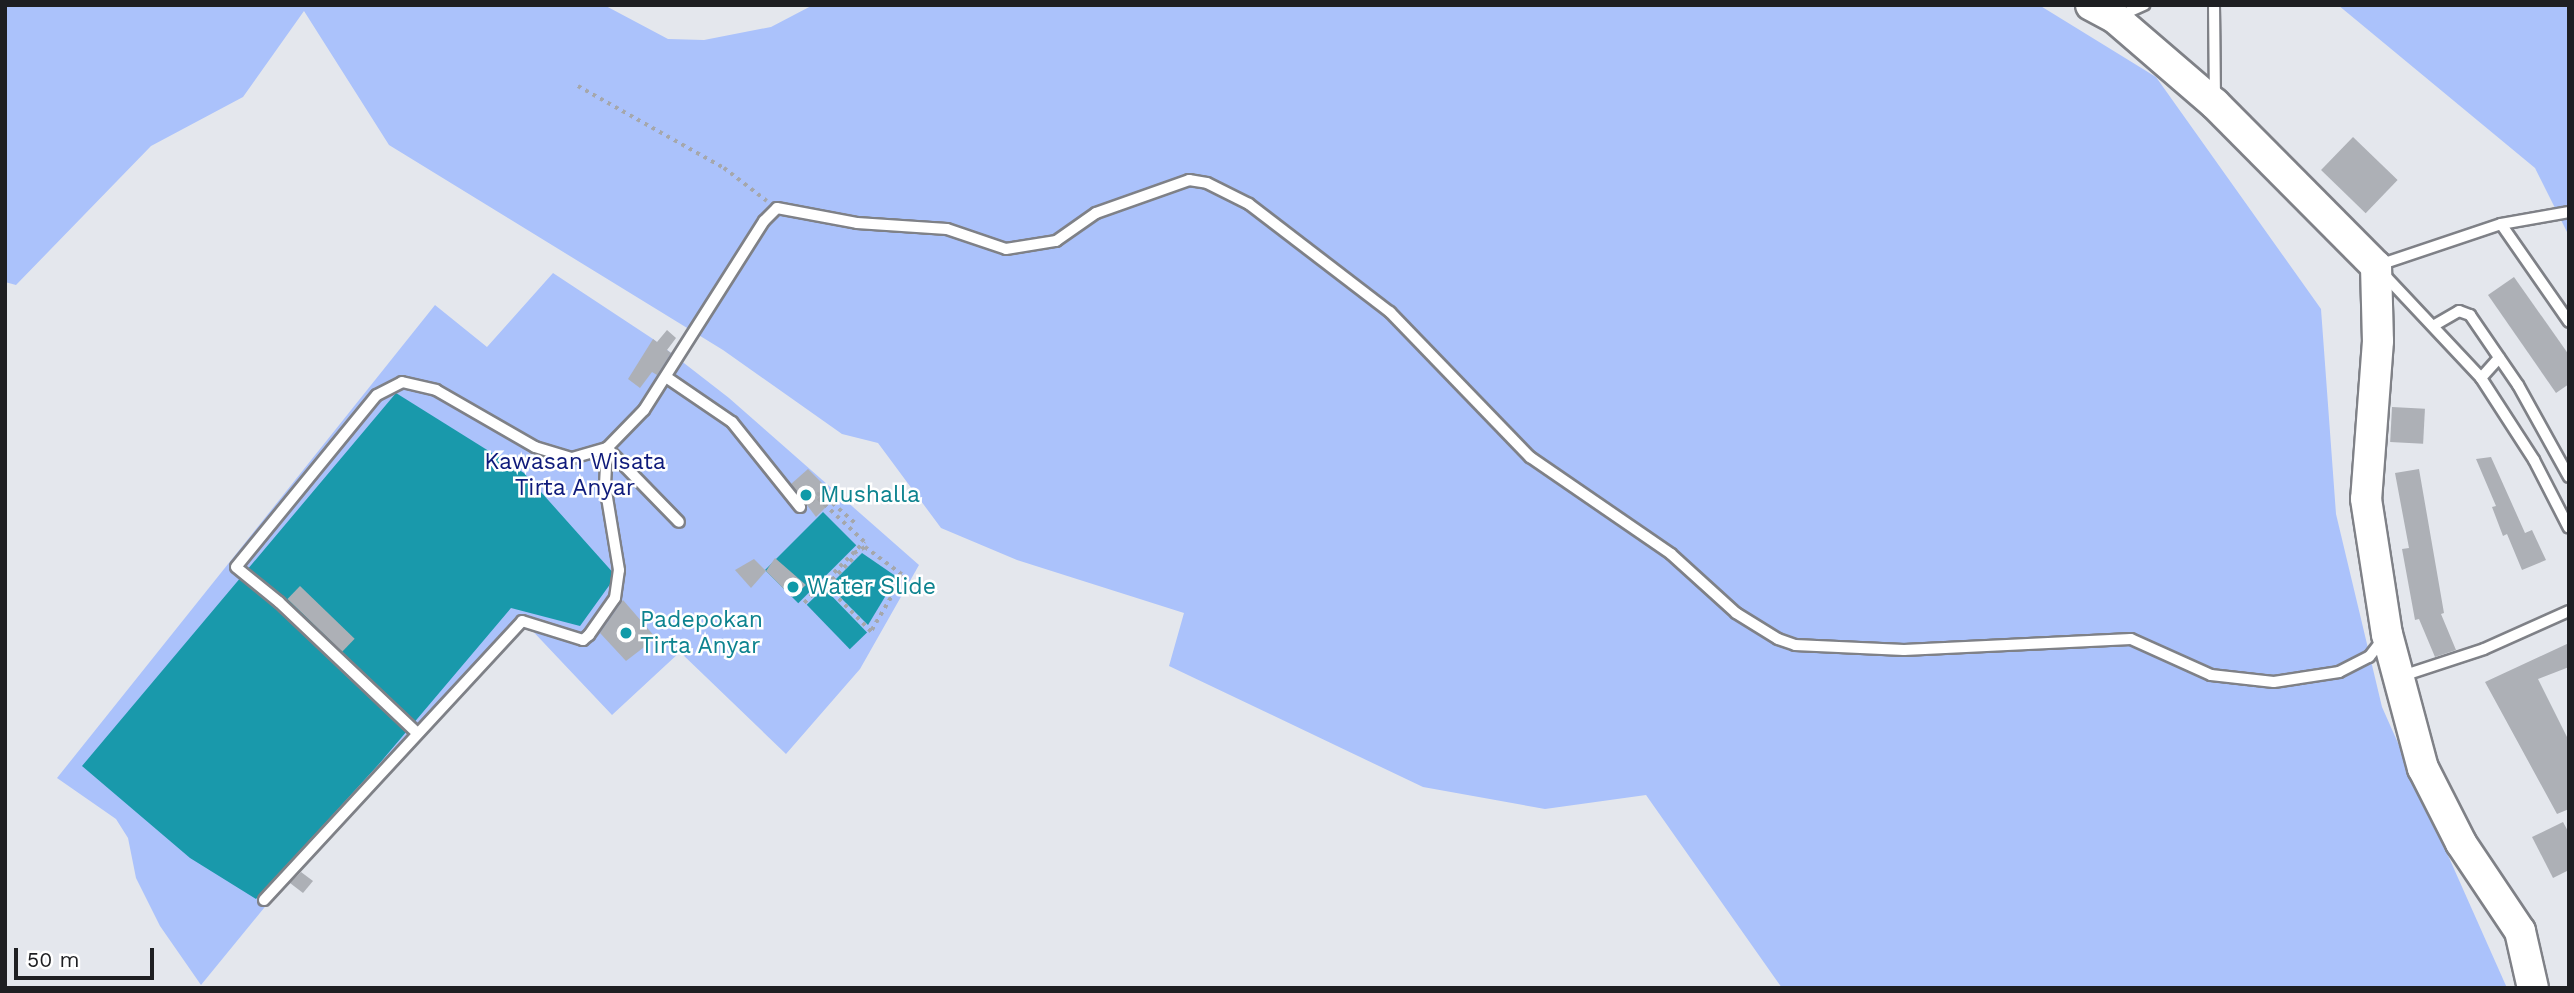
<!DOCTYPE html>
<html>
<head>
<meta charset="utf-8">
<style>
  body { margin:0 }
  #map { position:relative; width:2574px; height:993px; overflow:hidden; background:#e4e7ed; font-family:"Work Sans",sans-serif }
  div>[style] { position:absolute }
  .green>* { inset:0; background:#abc2fb }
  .water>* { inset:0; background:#1999ab; transform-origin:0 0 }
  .building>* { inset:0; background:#adb0b6; transform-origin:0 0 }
  .path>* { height:3.5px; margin-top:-1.75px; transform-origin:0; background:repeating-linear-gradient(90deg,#a5a7ac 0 3.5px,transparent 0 8.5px) }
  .roads { filter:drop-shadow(2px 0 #7f8187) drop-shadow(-2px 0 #7f8187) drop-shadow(0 2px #7f8187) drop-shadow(0 -2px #7f8187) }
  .lane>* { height:10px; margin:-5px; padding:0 5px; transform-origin:5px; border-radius:5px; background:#fff }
  .secondary>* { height:30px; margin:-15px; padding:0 15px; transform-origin:15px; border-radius:15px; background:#fff }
  .dots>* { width:19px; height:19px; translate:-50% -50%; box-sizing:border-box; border:4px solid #fff; border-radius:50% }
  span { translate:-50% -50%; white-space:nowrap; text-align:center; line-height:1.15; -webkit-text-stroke:5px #fff; paint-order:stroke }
  .park-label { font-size:23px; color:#0e1a7b }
  .culture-label { font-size:23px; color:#0d838f }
  .left { translate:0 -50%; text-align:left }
  .frame { position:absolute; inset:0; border:7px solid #1e1f22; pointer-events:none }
  .scale { position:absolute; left:14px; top:948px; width:140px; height:32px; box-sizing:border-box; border:4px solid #1e1f22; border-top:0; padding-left:9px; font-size:21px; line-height:24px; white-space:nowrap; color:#1e1f22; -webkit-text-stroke:5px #fff; paint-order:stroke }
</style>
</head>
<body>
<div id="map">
  <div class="green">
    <div style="clip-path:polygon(5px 5px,604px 5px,668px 39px,704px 40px,771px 27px,813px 5px,2039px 5px,2156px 77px,2321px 309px,2336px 514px,2382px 707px,2507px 988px,1782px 988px,1646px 795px,1545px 809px,1423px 787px,1169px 666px,1184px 613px,1017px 560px,941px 528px,878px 443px,842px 434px,723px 350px,389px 145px,304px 11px,243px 97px,151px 146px,16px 285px,5px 282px)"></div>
    <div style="clip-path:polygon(2338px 5px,2569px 5px,2569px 236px,2535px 168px)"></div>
    <div style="clip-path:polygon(553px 273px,653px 339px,729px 398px,919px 565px,860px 669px,786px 754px,680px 652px,612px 715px,526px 624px,273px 897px,201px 985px,160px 926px,136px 878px,128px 838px,116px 819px,57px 778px,435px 305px,487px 347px)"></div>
  </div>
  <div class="water">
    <div style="clip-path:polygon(396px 393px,524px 473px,616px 576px,580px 626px,511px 608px,379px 764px,256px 899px,190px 858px,82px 766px)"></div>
    <div style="left:823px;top:512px;width:47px;height:82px;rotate:45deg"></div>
    <div style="clip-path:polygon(862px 553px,897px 577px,868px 625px,829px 586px)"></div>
    <div style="left:824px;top:588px;width:62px;height:24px;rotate:46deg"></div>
  </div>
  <div class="building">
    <div style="left:2353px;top:137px;width:62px;height:46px;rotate:44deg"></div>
    <div style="clip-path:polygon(2514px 277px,2569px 355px,2569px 384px,2556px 393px,2488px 295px)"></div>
    <div style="clip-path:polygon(667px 330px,676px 338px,667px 350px,671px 353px,657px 375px,652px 372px,640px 388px,628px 379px,653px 339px,657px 342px)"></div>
    <div style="left:2392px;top:407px;width:33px;height:35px;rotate:3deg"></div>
    <div style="clip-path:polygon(2491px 457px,2525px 533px,2532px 530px,2546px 560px,2522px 570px,2507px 534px,2503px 536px,2492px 507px,2496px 506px,2476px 459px)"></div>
    <div style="clip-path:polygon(808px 469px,836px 497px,816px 517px,791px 484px)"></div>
    <div style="clip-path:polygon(2419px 469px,2444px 613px,2441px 614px,2456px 650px,2435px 657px,2419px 619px,2415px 620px,2402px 549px,2409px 548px,2395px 473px)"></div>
    <div style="clip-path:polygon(775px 558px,806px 585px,792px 597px,766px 571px)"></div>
    <div style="clip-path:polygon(754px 559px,766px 571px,751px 588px,735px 570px)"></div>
    <div style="left:300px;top:586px;width:76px;height:18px;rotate:44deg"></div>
    <div style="clip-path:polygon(623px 600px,656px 638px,626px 661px,600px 633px)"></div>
    <div style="clip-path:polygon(2569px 643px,2569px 667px,2538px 679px,2569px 741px,2569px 809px,2557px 814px,2485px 682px)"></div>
    <div style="clip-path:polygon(2563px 822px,2569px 833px,2569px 870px,2553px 878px,2532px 837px)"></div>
    <div style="clip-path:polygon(301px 872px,313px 881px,303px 893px,290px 883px)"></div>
  </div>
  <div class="path">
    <div style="left:578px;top:86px;width:167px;rotate:29.3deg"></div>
    <div style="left:724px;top:168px;width:54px;rotate:37.5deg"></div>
    <div style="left:811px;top:502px;width:13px;rotate:-48deg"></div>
    <div style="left:820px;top:492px;width:47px;rotate:41.5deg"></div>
    <div style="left:854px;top:553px;width:13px;rotate:-29deg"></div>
    <div style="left:865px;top:547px;width:49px;rotate:36.6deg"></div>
    <div style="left:904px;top:576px;width:65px;rotate:120.5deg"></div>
    <div style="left:871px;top:632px;width:64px;rotate:-134.4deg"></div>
    <div style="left:826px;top:586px;width:43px;rotate:-45.9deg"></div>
    <div style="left:804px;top:603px;width:86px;rotate:-45.5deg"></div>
    <div style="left:864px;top:542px;width:66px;rotate:-136.8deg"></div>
  </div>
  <div class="roads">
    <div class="lane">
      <div style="left:2214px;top:5px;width:92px;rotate:89.4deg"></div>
      <div style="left:2117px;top:17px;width:30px;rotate:-24deg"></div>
      <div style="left:2569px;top:212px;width:69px;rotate:170deg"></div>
      <div style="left:2501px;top:224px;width:132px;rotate:161.4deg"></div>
      <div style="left:2376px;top:266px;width:154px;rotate:46.8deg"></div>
      <div style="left:2481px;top:378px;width:98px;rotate:57.1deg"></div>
      <div style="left:2534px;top:460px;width:76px;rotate:62.8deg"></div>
      <div style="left:2501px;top:224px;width:119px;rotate:55.2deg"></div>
      <div style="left:2433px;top:326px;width:30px;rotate:-30deg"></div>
      <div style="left:2459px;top:311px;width:12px;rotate:20deg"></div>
      <div style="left:2470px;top:315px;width:85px;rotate:55.6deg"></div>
      <div style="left:2518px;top:385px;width:105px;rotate:61deg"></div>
      <div style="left:666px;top:377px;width:80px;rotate:34.3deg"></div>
      <div style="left:732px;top:422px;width:109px;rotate:51.3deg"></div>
      <div style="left:2481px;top:378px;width:27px;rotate:-48deg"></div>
      <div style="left:607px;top:448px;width:103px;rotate:45.8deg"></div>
      <div style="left:2399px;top:677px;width:89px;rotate:-18.2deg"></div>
      <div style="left:2484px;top:649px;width:93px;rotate:-24.1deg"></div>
      <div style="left:415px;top:731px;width:187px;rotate:-136.5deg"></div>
      <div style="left:279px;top:602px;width:55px;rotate:-140.9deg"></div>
      <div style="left:236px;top:567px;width:222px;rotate:-50.7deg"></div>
      <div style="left:377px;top:395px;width:28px;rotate:-27deg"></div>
      <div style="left:402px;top:382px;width:35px;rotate:13deg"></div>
      <div style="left:436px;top:390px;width:114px;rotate:29.9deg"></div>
      <div style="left:535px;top:447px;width:39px;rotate:17deg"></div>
      <div style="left:572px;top:458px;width:36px;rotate:-16deg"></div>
      <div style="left:607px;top:448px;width:53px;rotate:-45.8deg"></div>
      <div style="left:644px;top:410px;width:224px;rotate:-57.6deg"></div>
      <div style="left:764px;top:221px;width:18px;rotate:-45deg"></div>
      <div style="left:777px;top:208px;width:81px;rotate:10.6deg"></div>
      <div style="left:857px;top:223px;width:90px;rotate:3.8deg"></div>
      <div style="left:947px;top:229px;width:62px;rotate:18.7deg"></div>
      <div style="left:1006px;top:249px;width:51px;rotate:-9.1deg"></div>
      <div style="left:1056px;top:241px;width:49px;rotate:-35deg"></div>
      <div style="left:1096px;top:213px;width:99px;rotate:-19.5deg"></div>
      <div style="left:1189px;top:180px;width:18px;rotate:9deg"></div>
      <div style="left:1207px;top:183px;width:47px;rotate:26.6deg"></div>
      <div style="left:1249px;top:204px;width:178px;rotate:37.5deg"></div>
      <div style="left:1390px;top:312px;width:202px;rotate:46deg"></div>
      <div style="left:1530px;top:457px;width:171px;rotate:34.5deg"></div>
      <div style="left:1671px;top:554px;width:88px;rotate:42.2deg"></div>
      <div style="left:1736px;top:613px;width:49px;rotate:31.8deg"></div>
      <div style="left:1778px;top:639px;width:18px;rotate:19deg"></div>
      <div style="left:1795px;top:645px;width:109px;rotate:2.6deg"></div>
      <div style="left:1904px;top:650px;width:227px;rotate:-2.8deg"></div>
      <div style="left:2131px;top:639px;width:88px;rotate:24.2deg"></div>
      <div style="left:2211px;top:675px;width:63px;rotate:6.3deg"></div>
      <div style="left:2274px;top:682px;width:66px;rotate:-8.7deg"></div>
      <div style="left:2339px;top:672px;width:34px;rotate:-27deg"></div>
      <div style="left:2369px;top:657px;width:23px;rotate:-52deg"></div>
      <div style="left:264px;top:900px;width:380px;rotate:-47.2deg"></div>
      <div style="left:522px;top:621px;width:64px;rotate:17.3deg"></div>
      <div style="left:583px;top:640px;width:8px;rotate:-40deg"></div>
      <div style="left:589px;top:635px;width:45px;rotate:-54.9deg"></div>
      <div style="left:615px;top:598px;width:28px;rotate:-82deg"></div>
      <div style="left:619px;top:570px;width:86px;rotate:-99.4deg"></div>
      <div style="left:605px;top:485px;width:37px;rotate:-87deg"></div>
    </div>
    <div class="secondary">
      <div style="left:2091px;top:5px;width:27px;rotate:28deg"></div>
      <div style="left:2115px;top:18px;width:132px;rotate:40.7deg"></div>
      <div style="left:2215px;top:104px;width:228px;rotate:45.2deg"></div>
      <div style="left:2376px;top:266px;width:75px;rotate:88.5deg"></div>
      <div style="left:2378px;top:341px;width:158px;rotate:94.3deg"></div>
      <div style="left:2366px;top:499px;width:137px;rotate:81.2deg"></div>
      <div style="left:2387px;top:634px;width:139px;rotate:75deg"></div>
      <div style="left:2423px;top:768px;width:84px;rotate:63.1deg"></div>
      <div style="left:2461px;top:843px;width:106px;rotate:56.2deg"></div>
      <div style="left:2520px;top:931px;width:58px;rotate:77.2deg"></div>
    </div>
  </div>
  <div class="dots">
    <div style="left:806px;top:495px;background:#0f9aa8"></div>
    <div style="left:793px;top:587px;background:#0f9aa8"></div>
    <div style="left:626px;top:633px;background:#0f9aa8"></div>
  </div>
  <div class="park-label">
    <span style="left:575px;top:475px">Kawasan Wisata<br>Tirta Anyar</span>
  </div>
  <div class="culture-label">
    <span class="left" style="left:820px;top:495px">Mushalla</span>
    <span class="left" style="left:807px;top:587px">Water Slide</span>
    <span class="left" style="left:640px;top:633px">Padepokan<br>Tirta Anyar</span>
  </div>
  <div class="frame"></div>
  <div class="scale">50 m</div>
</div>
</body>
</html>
